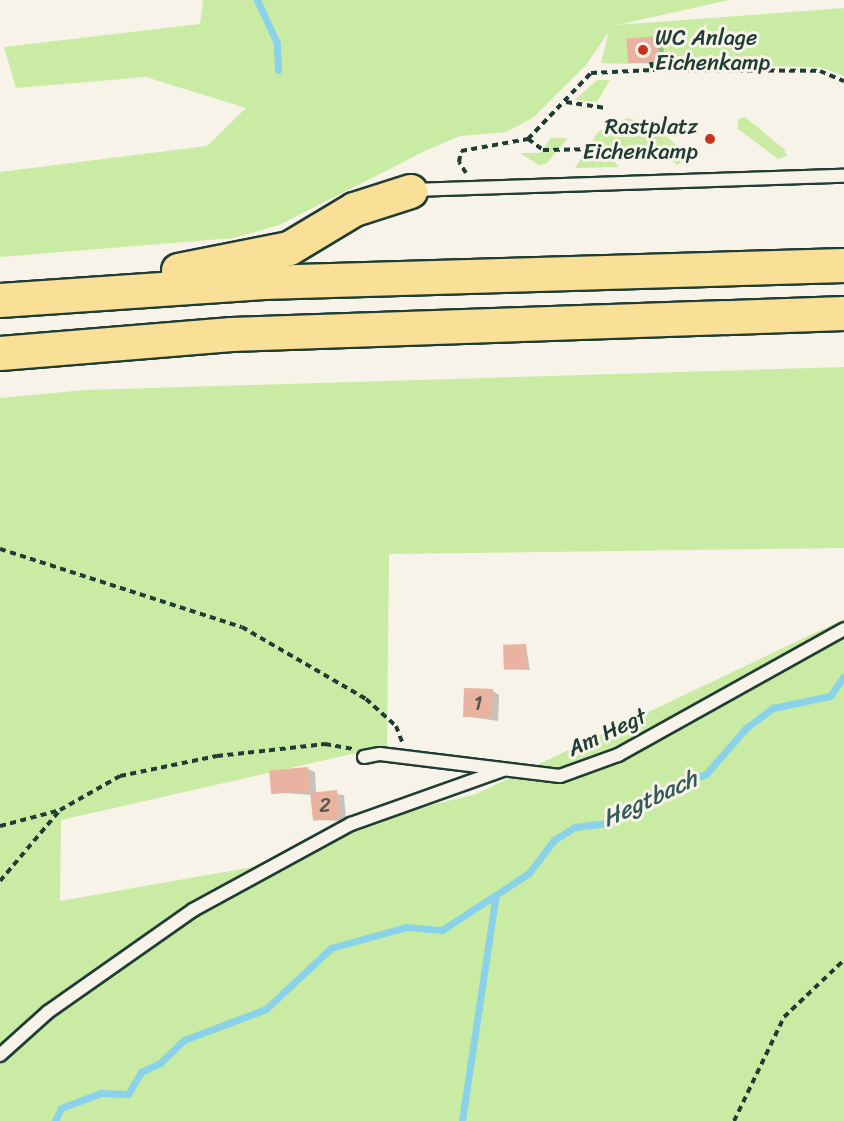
<!DOCTYPE html>
<html>
<head>
<meta charset="utf-8">
<style>
  body { margin:0 }
  #map { position:relative; width:844px; height:1121px; overflow:hidden; background:#f7f3e8; font-family:Sriracha,sans-serif }
  div>[style] { position:absolute }
  .green>* { inset:0; background:#c9eba4 }
  .shadow>* { inset:0; background:#0003 }
  .stream>* { height:7px; margin:-3.5px; padding:0 3.5px; transform-origin:3.5px; border-radius:3.5px; background:#89d2ea }
  .building>* { inset:0; background:#eab2a0; transform-origin:0 0 }
  .path>* { height:4px; margin-top:-2px; transform-origin:0; background:repeating-linear-gradient(90deg,#1f3d34 0 6px,transparent 0 10.5px) }
  .roads { filter:drop-shadow(2px 0 #1f3d34) drop-shadow(-2px 0 #1f3d34) drop-shadow(0 2px #1f3d34) drop-shadow(0 -2px #1f3d34) }
  .service>* { height:12px; margin:-6px; padding:0 6px; transform-origin:6px; border-radius:6px; background:#f7f3e8 }
  .motorway>* { height:33px; margin:-16.5px; padding:0 16.5px; transform-origin:16.5px; border-radius:16.5px; background:#fadf96 }
  .dots>* { width:16px; height:16px; translate:-50% -50%; box-sizing:border-box; border:3px solid #f7f3e8; border-radius:50% }
  span { translate:-50% -50%; white-space:nowrap; text-align:center; line-height:1.15; -webkit-text-stroke:6px #f7f3e8; paint-order:stroke }
  .number-label { font-size:20px; color:#525a4f }
  .number-label span { -webkit-text-stroke-width:0 }
  .poi-label { font-size:22px; color:#1f3d34 }
  .left { translate:0 -50%; text-align:left }
  .right { translate:-100% -50%; text-align:right }
  .street-label { font-size:22px; color:#1f3d34 }
  .water-label { font-size:24px; color:#345b58; font-style:italic }
</style>
</head>
<body>
<div id="map">
  <div class="green">
    <div style="clip-path:polygon(203px 0,729px 0,617px 25px,844px 8px,844px 76px,820px 67px,660px 64px,656px 37px,626px 40px,629px 64px,601px 63px,609px 31px,587px 64px,534px 117px,506px 132px,460px 136px,427px 150px,279px 225px,234px 238px,0 257px,0 172px,207px 146px,246px 108px,146px 77px,16px 88px,4px 47px,200px 24px)"></div>
    <div style="clip-path:polygon(597px 80px,610px 80px,597px 102px,575px 100px)"></div>
    <div style="clip-path:polygon(745px 117px,784px 149px,787px 156px,778px 159px,738px 129px,738px 119px)"></div>
    <div style="clip-path:polygon(627px 118px,655px 126px,689px 157px,677px 165px,657px 145px,604px 149px,619px 167px,575px 168px,598px 132px)"></div>
    <div style="clip-path:polygon(551px 138px,568px 138px,547px 163px,540px 166px,520px 153px,540px 153px)"></div>
    <div style="clip-path:polygon(844px 367px,844px 548px,389px 554px,387px 746px,61px 820px,60px 901px,253px 867px,329px 830px,476px 794px,844px 619px,844px 1121px,0 1121px,0 398px,86px 390px)"></div>
  </div>
  <div class="shadow">
    <div style="clip-path:polygon(656px 38px,663px 42px,665px 64px,630px 63px)"></div>
    <div style="clip-path:polygon(526px 646px,530px 670px,506px 669px)"></div>
    <div style="clip-path:polygon(493px 691px,499px 695px,498px 721px,464px 716px)"></div>
    <div style="clip-path:polygon(308px 769px,315px 772px,316px 792px,344px 795px,346px 821px,314px 820px,312px 795px,272px 792px)"></div>
  </div>
  <div class="stream">
    <div style="left:257px;top:0;width:47px;rotate:65.1deg"></div>
    <div style="left:277px;top:43px;width:27px;rotate:88deg"></div>
    <div style="left:55px;top:1121px;width:14px;rotate:-65deg"></div>
    <div style="left:61px;top:1108px;width:43px;rotate:-20.6deg"></div>
    <div style="left:101px;top:1093px;width:27px;rotate:2deg"></div>
    <div style="left:128px;top:1094px;width:26px;rotate:-59deg"></div>
    <div style="left:141px;top:1072px;width:21px;rotate:-25deg"></div>
    <div style="left:160px;top:1063px;width:33px;rotate:-44deg"></div>
    <div style="left:184px;top:1040px;width:88px;rotate:-20.7deg"></div>
    <div style="left:266px;top:1009px;width:89px;rotate:-43.2deg"></div>
    <div style="left:331px;top:948px;width:78px;rotate:-15.6deg"></div>
    <div style="left:406px;top:927px;width:36px;rotate:5deg"></div>
    <div style="left:442px;top:930px;width:104px;rotate:-33.2deg"></div>
    <div style="left:529px;top:873px;width:41px;rotate:-52.9deg"></div>
    <div style="left:554px;top:840px;width:25px;rotate:-32deg"></div>
    <div style="left:575px;top:827px;width:31px;rotate:-7deg"></div>
    <div style="left:606px;top:823px;width:57px;rotate:-32deg"></div>
    <div style="left:654px;top:793px;width:55px;rotate:-20.1deg"></div>
    <div style="left:706px;top:774px;width:61px;rotate:-49deg"></div>
    <div style="left:746px;top:728px;width:34px;rotate:-37deg"></div>
    <div style="left:773px;top:708px;width:58px;rotate:-11.9deg"></div>
    <div style="left:830px;top:696px;width:24px;rotate:-55deg"></div>
    <div style="left:462px;top:1121px;width:224px;rotate:-81.5deg"></div>
  </div>
  <div class="building">
    <div style="left:657px;top:36px;width:25px;height:31px;rotate:85deg"></div>
    <div style="left:526px;top:644px;width:25px;height:23px;rotate:88deg"></div>
    <div style="left:464px;top:688px;width:29px;height:29px;rotate:2deg"></div>
    <div style="left:308px;top:767px;width:24px;height:39px;rotate:85deg"></div>
    <div style="left:337px;top:790px;width:28px;height:27px;rotate:84deg"></div>
  </div>
  <div class="path">
    <div style="left:651px;top:62px;width:8px;rotate:76deg"></div>
    <div style="left:653px;top:70px;width:167px;rotate:0.3deg"></div>
    <div style="left:820px;top:71px;width:26px;rotate:23deg"></div>
    <div style="left:566px;top:102px;width:40px;rotate:8.5deg"></div>
    <div style="left:528px;top:139px;width:91px;rotate:-46.3deg"></div>
    <div style="left:591px;top:73px;width:62px;rotate:-2.8deg"></div>
    <div style="left:466px;top:173px;width:13px;rotate:-122deg"></div>
    <div style="left:459px;top:162px;width:11px;rotate:-80deg"></div>
    <div style="left:461px;top:151px;width:68px;rotate:-10.2deg"></div>
    <div style="left:528px;top:139px;width:19px;rotate:36deg"></div>
    <div style="left:543px;top:150px;width:60px;rotate:-1deg"></div>
    <div style="left:0;top:549px;width:254px;rotate:17.9deg"></div>
    <div style="left:242px;top:627px;width:143px;rotate:30.1deg"></div>
    <div style="left:366px;top:699px;width:40px;rotate:42deg"></div>
    <div style="left:396px;top:726px;width:17px;rotate:69deg"></div>
    <div style="left:0;top:826px;width:62px;rotate:-14.9deg"></div>
    <div style="left:0;top:881px;width:93px;rotate:-49.8deg"></div>
    <div style="left:60px;top:810px;width:69px;rotate:-29.5deg"></div>
    <div style="left:120px;top:776px;width:99px;rotate:-11.7deg"></div>
    <div style="left:217px;top:756px;width:109px;rotate:-6.3deg"></div>
    <div style="left:325px;top:744px;width:28px;rotate:10deg"></div>
    <div style="left:734px;top:1121px;width:115px;rotate:-64.3deg"></div>
    <div style="left:784px;top:1017px;width:83px;rotate:-43.5deg"></div>
  </div>
  <div class="roads">
    <div class="service">
      <div style="left:411px;top:190px;width:433px;rotate:-1.9deg"></div>
      <div style="left:364px;top:757px;width:16px;rotate:-11deg"></div>
      <div style="left:380px;top:754px;width:181px;rotate:7deg"></div>
      <div style="left:560px;top:776px;width:62px;rotate:-19.9deg"></div>
      <div style="left:618px;top:755px;width:259px;rotate:-29.1deg"></div>
      <div style="left:0;top:1055px;width:64px;rotate:-41.9deg"></div>
      <div style="left:48px;top:1012px;width:177px;rotate:-35.1deg"></div>
      <div style="left:193px;top:910px;width:180px;rotate:-28.6deg"></div>
      <div style="left:351px;top:824px;width:161px;rotate:-19.6deg"></div>
    </div>
    <div class="motorway">
      <div style="left:178px;top:270px;width:113px;rotate:-11.2deg"></div>
      <div style="left:289px;top:248px;width:76px;rotate:-31deg"></div>
      <div style="left:354px;top:209px;width:59px;rotate:-17.8deg"></div>
      <div style="left:0;top:300px;width:264px;rotate:-3.9deg"></div>
      <div style="left:263px;top:282px;width:581px;rotate:-1.68deg"></div>
      <div style="left:0;top:353px;width:232px;rotate:-4.7deg"></div>
      <div style="left:231px;top:334px;width:613px;rotate:-1.96deg"></div>
    </div>
  </div>
  <div class="dots">
    <div style="left:643px;top:50px;background:#c8321e"></div>
    <div style="left:710px;top:139px;background:#c8321e"></div>
  </div>
  <div class="number-label">
    <span style="left:478px;top:703px">1</span>
    <span style="left:325px;top:805px">2</span>
  </div>
  <div class="poi-label">
    <span class="left" style="left:655px;top:50px">WC Anlage<br>Eichenkamp</span>
    <span class="right" style="left:698px;top:139px">Rastplatz<br>Eichenkamp</span>
  </div>
  <div class="street-label">
    <span style="left:607px;top:732px;rotate:-25deg">Am Hegt</span>
  </div>
  <div class="water-label">
    <span style="left:650px;top:799px;rotate:-25deg">Hegtbach</span>
  </div>
</div>
</body>
</html>
